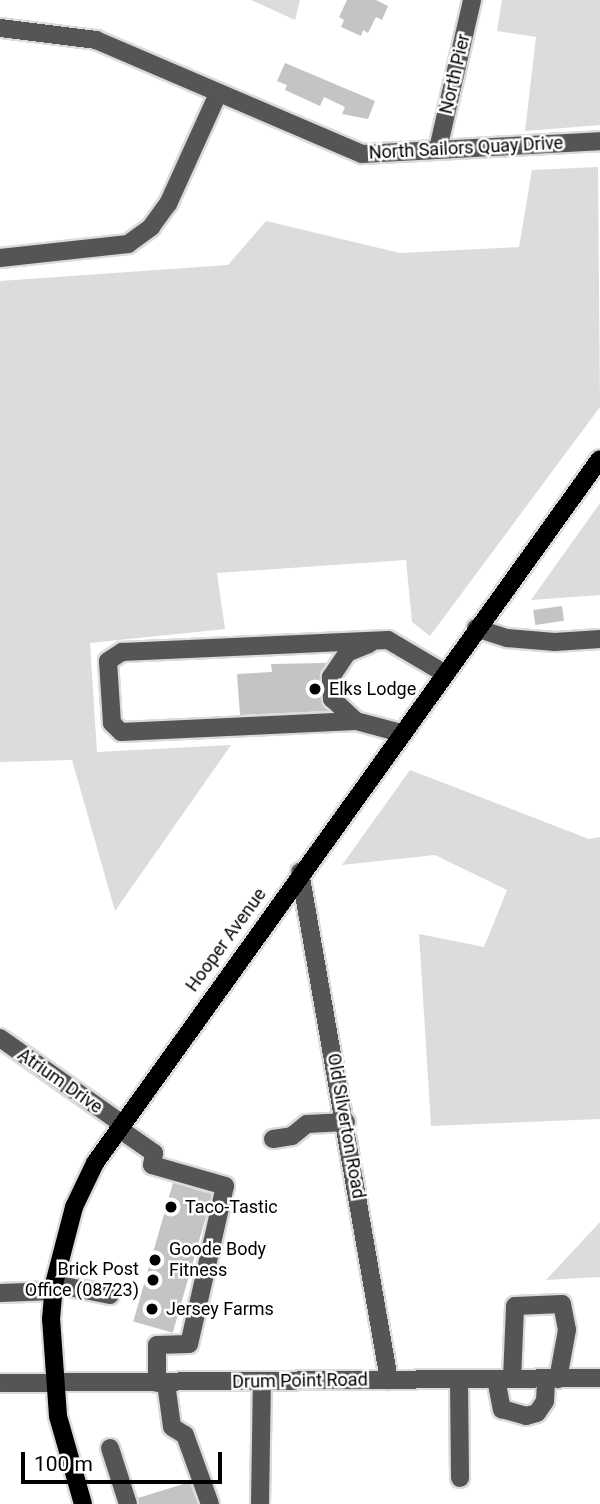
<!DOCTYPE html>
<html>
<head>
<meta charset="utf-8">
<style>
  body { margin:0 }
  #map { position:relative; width:600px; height:1504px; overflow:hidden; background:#fff; font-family:Roboto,sans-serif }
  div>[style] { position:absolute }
  .green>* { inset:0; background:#dcdcdc }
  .building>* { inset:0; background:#c4c4c4; transform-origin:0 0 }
  .roads { filter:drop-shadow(2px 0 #dbdbdb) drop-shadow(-2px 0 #dbdbdb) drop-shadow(0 2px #dbdbdb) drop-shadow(0 -2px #dbdbdb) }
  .minor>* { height:18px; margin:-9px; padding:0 9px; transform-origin:9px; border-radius:9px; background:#555 }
  .major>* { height:18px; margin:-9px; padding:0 9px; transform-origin:9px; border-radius:9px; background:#000 }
  .dots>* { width:19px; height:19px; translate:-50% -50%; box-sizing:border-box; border:4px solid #fff; border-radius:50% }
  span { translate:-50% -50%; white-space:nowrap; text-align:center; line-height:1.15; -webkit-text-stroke:5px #fff; paint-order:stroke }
  .street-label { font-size:18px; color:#000 }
  .poi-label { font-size:18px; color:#000 }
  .left { translate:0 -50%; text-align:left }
  .right { translate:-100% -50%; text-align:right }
  .scale { position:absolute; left:21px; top:1452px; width:201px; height:32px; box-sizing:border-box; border:4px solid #000; border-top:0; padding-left:9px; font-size:21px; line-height:24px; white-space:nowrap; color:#000; -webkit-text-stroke:5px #fff; paint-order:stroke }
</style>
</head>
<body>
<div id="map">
  <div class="green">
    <div style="clip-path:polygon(251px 0,300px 0,295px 20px)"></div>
    <div style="clip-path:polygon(502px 0,600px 0,600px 125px,525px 131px,536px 37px,497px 31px)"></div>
    <div style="clip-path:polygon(598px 167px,600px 407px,430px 636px,412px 622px,406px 560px,217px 573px,225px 629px,90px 643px,97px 752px,231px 745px,115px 911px,72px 760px,0 762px,0 281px,228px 265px,266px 221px,400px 253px,519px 247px,532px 170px)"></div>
    <div style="clip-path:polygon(600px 503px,600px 595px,531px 600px)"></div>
    <div style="clip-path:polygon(410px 770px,589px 839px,600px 837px,600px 1119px,431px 1126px,419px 934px,484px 947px,507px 890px,435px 855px,342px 865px)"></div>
    <div style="clip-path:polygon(600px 1222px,600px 1277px,546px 1280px)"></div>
  </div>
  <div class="building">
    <div style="clip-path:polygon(347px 0,376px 0,388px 6px,382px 20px,376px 17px,368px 33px,363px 30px,361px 36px,341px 27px,344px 20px,339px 17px)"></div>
    <div style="clip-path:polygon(285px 63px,375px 101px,368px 119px,342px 114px,345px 107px,324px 97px,320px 106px,285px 90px,287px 85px,277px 81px)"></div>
    <div style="left:562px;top:606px;width:15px;height:29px;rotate:82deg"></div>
    <div style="clip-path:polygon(326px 663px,320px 677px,321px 700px,328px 711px,240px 715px,237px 674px,272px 672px,271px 664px)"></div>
    <div style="left:173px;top:1183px;width:41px;height:144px;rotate:16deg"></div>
    <div style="clip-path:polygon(190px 1482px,198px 1504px,139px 1504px,138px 1498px)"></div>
  </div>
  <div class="roads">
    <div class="minor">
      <div style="left:0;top:28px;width:97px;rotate:7.1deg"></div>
      <div style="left:96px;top:40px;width:289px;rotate:23.2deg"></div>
      <div style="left:362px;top:154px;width:238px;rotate:-3.1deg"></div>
      <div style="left:438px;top:149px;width:153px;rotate:-77.1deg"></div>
      <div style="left:0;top:258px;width:129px;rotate:-6.2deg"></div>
      <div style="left:128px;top:244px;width:29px;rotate:-36deg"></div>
      <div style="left:151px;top:227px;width:29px;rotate:-54deg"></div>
      <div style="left:168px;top:204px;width:121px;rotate:-65.6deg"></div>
      <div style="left:476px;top:628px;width:33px;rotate:18deg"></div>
      <div style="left:507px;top:638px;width:48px;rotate:4.8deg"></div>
      <div style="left:555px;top:642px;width:45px;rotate:-3.8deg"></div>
      <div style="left:356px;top:721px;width:33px;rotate:-137deg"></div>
      <div style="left:332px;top:699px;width:22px;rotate:-93deg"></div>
      <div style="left:331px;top:677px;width:29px;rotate:-56deg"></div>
      <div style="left:347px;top:653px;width:24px;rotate:-22deg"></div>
      <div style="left:401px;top:733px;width:47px;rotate:-165.1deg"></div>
      <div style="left:356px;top:721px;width:235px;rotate:177.3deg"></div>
      <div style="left:121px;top:732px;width:13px;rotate:-135deg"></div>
      <div style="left:112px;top:723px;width:62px;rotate:-93.7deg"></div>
      <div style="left:108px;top:661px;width:17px;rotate:-33deg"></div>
      <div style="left:122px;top:652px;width:266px;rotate:-2.6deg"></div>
      <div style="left:388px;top:640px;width:65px;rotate:30.5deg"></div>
      <div style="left:300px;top:872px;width:516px;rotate:80.06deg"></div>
      <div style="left:0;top:1038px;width:148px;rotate:35.1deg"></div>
      <div style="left:118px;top:1128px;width:44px;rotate:34.8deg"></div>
      <div style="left:154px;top:1153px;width:12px;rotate:99deg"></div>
      <div style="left:152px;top:1165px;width:76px;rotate:16deg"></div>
      <div style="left:225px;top:1186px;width:162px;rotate:102.8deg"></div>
      <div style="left:189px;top:1344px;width:32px;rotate:178deg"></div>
      <div style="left:157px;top:1345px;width:38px;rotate:90deg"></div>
      <div style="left:273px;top:1139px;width:19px;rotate:-9deg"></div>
      <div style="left:292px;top:1136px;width:19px;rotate:-39deg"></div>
      <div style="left:307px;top:1124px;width:39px;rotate:-3deg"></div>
      <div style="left:54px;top:1284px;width:57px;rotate:11.1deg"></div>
      <div style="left:0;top:1293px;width:54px;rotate:-2.1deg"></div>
      <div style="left:459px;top:1379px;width:99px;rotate:89.4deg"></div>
      <div style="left:496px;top:1379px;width:31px;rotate:79deg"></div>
      <div style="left:502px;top:1409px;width:25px;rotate:16deg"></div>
      <div style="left:526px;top:1416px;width:11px;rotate:-15deg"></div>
      <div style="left:537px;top:1413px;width:14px;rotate:-56deg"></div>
      <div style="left:545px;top:1401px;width:22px;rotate:-87deg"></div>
      <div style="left:512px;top:1379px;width:73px;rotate:-87.6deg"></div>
      <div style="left:515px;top:1306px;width:47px;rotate:-2.4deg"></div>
      <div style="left:562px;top:1304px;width:26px;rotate:79deg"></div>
      <div style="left:567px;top:1330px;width:50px;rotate:100.4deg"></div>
      <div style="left:0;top:1383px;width:600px;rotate:-0.48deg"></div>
      <div style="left:166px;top:1383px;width:44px;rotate:82.2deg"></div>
      <div style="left:172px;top:1427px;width:15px;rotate:32deg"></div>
      <div style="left:185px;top:1435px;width:73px;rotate:70.1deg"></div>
      <div style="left:110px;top:1448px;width:59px;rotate:72.2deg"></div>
      <div style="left:260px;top:1504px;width:123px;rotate:-89.1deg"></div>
    </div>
    <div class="major">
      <div style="left:83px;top:1504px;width:91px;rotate:-105.9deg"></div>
      <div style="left:58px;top:1416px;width:97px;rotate:-94.1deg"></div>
      <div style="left:51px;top:1319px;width:35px;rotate:-85deg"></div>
      <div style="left:54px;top:1284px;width:80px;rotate:-75.4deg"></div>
      <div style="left:74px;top:1207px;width:49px;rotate:-64.5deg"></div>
      <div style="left:95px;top:1163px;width:866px;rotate:-54.35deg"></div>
    </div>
  </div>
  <div class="dots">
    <div style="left:315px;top:689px;background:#000"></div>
    <div style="left:171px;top:1207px;background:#000"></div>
    <div style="left:155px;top:1260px;background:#000"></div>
    <div style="left:153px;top:1280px;background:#000"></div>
    <div style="left:152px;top:1309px;background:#000"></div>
  </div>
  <div class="street-label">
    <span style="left:455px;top:74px;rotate:-77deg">North Pier</span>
    <span style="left:466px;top:148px;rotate:-3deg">North Sailors Quay Drive</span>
    <span style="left:226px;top:940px;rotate:-54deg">Hooper Avenue</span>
    <span style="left:60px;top:1081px;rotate:35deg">Atrium Drive</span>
    <span style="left:346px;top:1126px;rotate:80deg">Old Silverton Road</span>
    <span style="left:300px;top:1381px;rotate:-1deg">Drum Point Road</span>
  </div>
  <div class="poi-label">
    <span class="left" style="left:329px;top:689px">Elks Lodge</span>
    <span class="left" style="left:185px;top:1207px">Taco-Tastic</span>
    <span class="left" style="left:169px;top:1260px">Goode Body<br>Fitness</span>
    <span class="right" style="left:139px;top:1280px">Brick Post<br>Office (08723)</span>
    <span class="left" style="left:166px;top:1309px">Jersey Farms</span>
  </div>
  <div class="scale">100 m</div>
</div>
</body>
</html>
